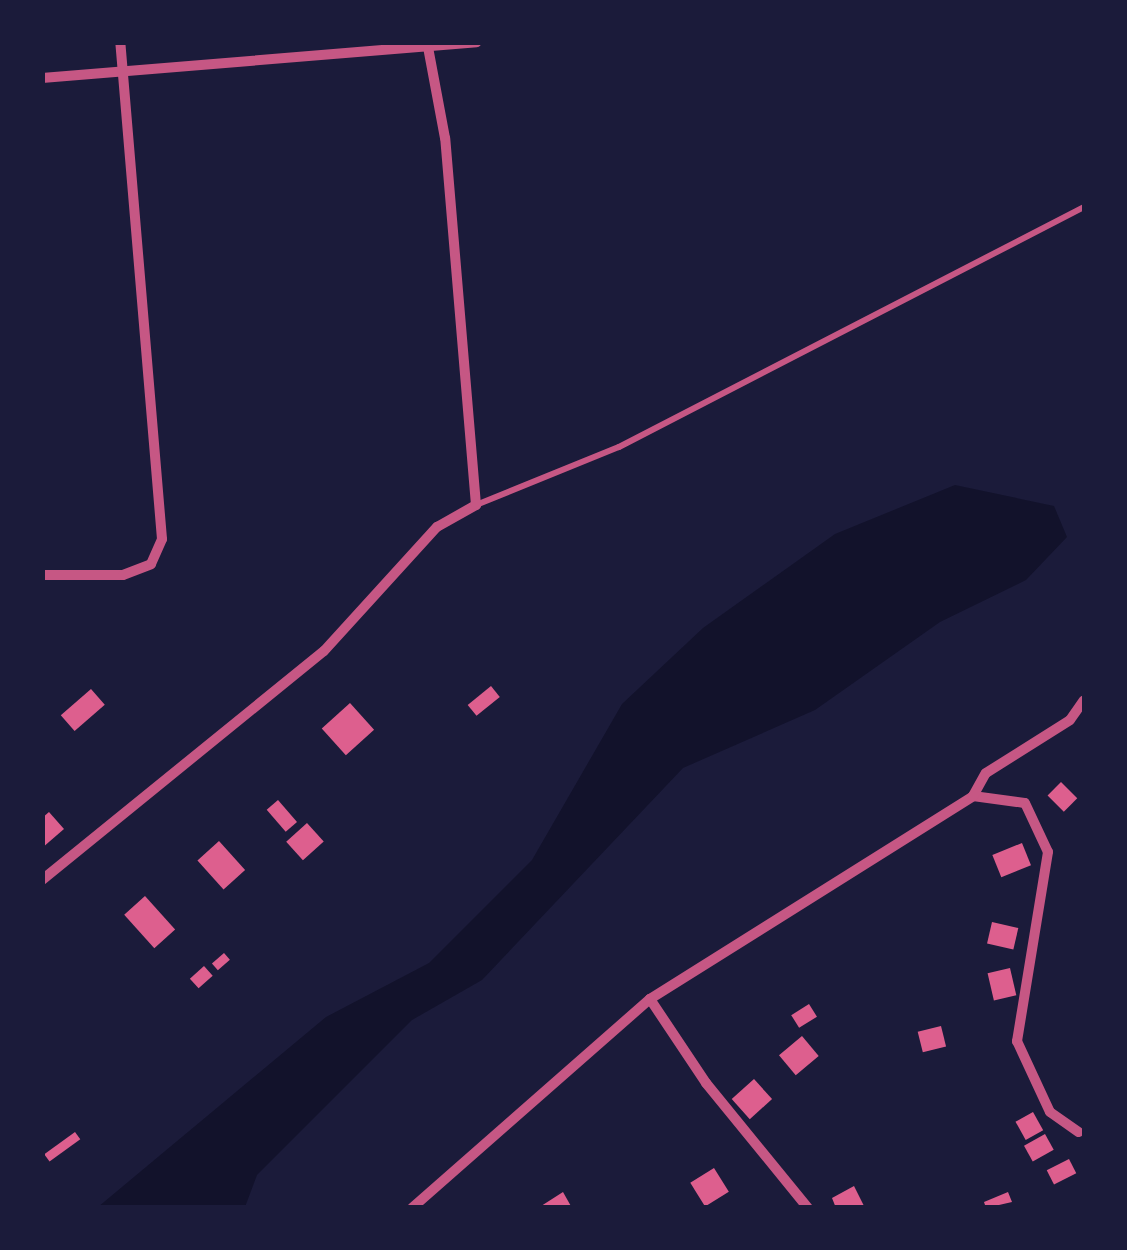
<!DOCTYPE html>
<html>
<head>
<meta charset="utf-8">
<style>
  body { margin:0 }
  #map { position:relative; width:1127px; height:1250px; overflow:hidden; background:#1b1b3a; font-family:"PT Serif",serif }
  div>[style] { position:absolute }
  .water>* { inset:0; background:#12122b }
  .building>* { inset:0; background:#dd5f8e; transform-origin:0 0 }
  .service>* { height:6px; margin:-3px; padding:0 3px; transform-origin:3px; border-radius:3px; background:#c65784 }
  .minor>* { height:10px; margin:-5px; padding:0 5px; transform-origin:5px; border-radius:5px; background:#c65784 }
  span { translate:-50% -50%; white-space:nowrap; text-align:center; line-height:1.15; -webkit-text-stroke:8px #1b1b3a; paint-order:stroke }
  .frame { position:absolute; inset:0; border:45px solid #1b1b3a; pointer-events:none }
</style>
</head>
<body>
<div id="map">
  <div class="water">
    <div style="clip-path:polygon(955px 485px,1054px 506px,1067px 537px,1026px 580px,940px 622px,815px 710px,683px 768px,482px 980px,412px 1020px,257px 1175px,245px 1207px,98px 1207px,326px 1017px,429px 963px,532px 860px,622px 704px,703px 628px,835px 534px)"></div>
  </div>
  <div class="building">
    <div style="left:491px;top:686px;width:14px;height:30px;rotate:51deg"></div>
    <div style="left:91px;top:689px;width:21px;height:40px;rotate:49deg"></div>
    <div style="left:350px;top:703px;width:36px;height:38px;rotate:48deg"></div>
    <div style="left:1061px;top:782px;width:23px;height:19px;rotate:45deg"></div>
    <div style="left:278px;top:800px;width:29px;height:15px;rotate:49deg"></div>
    <div style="clip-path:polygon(49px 812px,64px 829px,42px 848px,42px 818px)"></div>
    <div style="left:307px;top:823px;width:25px;height:28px;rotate:48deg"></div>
    <div style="left:219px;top:841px;width:39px;height:29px;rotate:48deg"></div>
    <div style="left:1022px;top:843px;width:24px;height:32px;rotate:68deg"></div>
    <div style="left:145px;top:896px;width:45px;height:28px;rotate:48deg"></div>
    <div style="left:992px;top:922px;width:27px;height:22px;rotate:13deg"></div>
    <div style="left:224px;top:953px;width:9px;height:16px;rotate:49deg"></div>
    <div style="left:204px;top:966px;width:13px;height:19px;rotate:48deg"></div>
    <div style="left:1010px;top:968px;width:28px;height:23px;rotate:77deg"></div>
    <div style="left:809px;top:1004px;width:15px;height:21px;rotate:58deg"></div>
    <div style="left:941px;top:1026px;width:21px;height:24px;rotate:76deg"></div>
    <div style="left:802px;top:1036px;width:26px;height:30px;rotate:50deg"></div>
    <div style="left:754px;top:1079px;width:27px;height:30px;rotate:48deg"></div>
    <div style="left:1033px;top:1112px;width:21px;height:20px;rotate:61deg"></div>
    <div style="left:75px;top:1132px;width:9px;height:38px;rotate:54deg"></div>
    <div style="left:1045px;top:1134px;width:18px;height:24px;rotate:61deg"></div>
    <div style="left:1069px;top:1159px;width:16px;height:25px;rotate:63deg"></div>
    <div style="left:714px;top:1168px;width:28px;height:28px;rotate:58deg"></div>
    <div style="clip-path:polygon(854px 1186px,865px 1208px,836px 1208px,832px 1198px)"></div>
    <div style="clip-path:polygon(563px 1192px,572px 1208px,538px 1208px)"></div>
    <div style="clip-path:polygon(1008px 1192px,1012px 1202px,986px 1208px,984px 1202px)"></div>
  </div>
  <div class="service">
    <div style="left:476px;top:505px;width:154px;rotate:-22.1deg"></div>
    <div style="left:619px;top:447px;width:523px;rotate:-27.3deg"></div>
  </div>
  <div class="minor">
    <div style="left:42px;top:78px;width:436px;rotate:-4.7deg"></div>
    <div style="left:42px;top:575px;width:81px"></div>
    <div style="left:123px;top:575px;width:30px;rotate:-21deg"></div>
    <div style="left:151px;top:564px;width:27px;rotate:-66deg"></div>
    <div style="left:162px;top:539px;width:499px;rotate:-94.8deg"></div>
    <div style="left:973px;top:796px;width:52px;rotate:7.7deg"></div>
    <div style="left:1025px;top:803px;width:54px;rotate:64.9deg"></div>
    <div style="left:1048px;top:852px;width:192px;rotate:99.3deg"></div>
    <div style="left:1017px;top:1041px;width:78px;rotate:65.1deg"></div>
    <div style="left:1050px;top:1112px;width:35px;rotate:35deg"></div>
    <div style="left:42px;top:880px;width:363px;rotate:-39.1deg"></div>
    <div style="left:324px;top:651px;width:168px;rotate:-47.7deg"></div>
    <div style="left:437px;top:527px;width:45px;rotate:-29.4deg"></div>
    <div style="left:476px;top:505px;width:368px;rotate:-94.8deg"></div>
    <div style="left:445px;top:138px;width:98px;rotate:-100.6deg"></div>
    <div style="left:650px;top:999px;width:101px;rotate:56.3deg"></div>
    <div style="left:706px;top:1083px;width:161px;rotate:50.8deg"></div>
    <div style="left:412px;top:1208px;width:317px;rotate:-41.3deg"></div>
    <div style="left:650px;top:999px;width:381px;rotate:-32.1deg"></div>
    <div style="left:973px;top:796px;width:26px;rotate:-61deg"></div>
    <div style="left:986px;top:773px;width:99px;rotate:-32.2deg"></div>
    <div style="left:1070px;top:720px;width:24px;rotate:-55deg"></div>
  </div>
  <div class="frame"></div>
</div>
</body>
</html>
